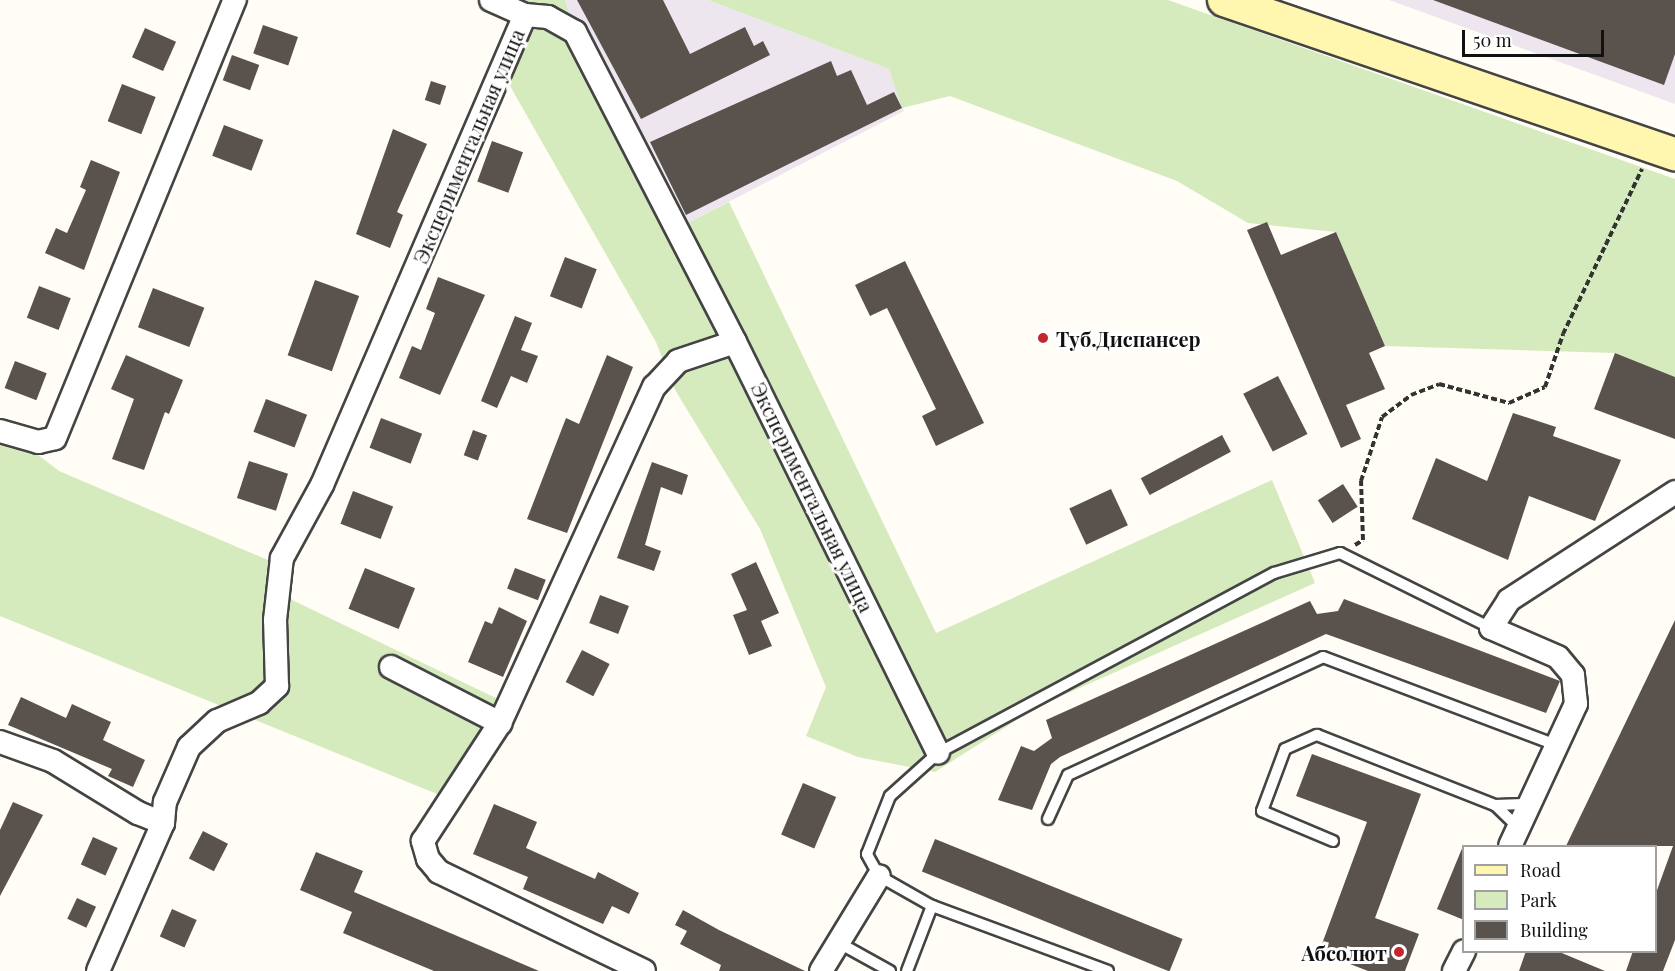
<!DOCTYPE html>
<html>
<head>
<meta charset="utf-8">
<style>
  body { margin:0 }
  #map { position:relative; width:1675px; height:971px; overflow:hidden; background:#fffdf5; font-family:"Playfair Display",serif }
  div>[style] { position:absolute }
  .industrial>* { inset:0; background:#eee6ef }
  .green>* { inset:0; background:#d5ebbd }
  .building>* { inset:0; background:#5a524d; transform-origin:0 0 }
  .path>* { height:4px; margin-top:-2px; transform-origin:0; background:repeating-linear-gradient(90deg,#333 0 6px,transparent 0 9px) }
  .roads { filter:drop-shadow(2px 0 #444) drop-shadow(-2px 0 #444) drop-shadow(0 2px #444) drop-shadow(0 -2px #444) }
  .lane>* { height:10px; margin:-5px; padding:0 5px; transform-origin:5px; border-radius:5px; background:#fff }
  .street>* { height:22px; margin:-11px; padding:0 11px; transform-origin:11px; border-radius:11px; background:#fff }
  .secondary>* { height:32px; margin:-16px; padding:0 16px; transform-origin:16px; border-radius:16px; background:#fff6b0 }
  .dots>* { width:16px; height:16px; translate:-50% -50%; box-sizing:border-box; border:3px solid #fff; border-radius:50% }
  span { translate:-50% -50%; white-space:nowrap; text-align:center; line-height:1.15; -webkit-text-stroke:6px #fff; paint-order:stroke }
  .street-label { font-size:20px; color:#111 }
  .poi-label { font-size:20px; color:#111; font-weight:700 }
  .left { translate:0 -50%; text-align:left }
  .right { translate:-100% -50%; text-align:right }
  .legend { position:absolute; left:1462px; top:845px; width:195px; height:108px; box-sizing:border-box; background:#fff; border:2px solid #a0a0a0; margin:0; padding:8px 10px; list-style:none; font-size:18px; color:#111 }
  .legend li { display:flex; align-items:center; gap:12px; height:30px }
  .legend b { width:30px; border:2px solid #a0a0a0 }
  .scale { position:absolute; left:1462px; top:30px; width:142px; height:27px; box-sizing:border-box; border:3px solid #111; border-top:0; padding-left:8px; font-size:18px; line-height:21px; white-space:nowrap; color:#111; -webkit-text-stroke:4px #fff; paint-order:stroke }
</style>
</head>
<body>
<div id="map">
  <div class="industrial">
    <div style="clip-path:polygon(565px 0,708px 0,889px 69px,904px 111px,678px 228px,575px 32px)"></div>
    <div style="clip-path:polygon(1389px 0,1675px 0,1675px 104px)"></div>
  </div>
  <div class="green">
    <div style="clip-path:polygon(510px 0,565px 0,575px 32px,678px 228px,729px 202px,936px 633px,1272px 480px,1315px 583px,1039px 706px,935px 772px,858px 757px,806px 736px,826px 687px,760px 529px,675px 390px,656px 342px,506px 79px)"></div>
    <div style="clip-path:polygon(708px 0,1168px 0,1675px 179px,1675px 377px,1615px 353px,1385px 346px,1336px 232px,1248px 223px,1177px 181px,950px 96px,902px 108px,889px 69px)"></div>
    <div style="clip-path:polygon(0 433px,24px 444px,59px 471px,268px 560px,292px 600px,502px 701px,437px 794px,0 616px)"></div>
  </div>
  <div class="building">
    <div style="clip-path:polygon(577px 0,663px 0,690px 54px,745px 27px,754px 46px,763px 41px,770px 55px,641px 119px)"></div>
    <div style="clip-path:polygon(1433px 0,1675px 0,1675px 54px,1664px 85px)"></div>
    <div style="left:263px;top:25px;width:37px;height:30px;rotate:19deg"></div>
    <div style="left:145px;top:28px;width:34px;height:32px;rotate:24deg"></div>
    <div style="left:232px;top:55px;width:29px;height:27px;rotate:20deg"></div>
    <div style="clip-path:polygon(831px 61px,837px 76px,851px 70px,867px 105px,894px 92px,902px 108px,686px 215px,650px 142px)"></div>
    <div style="left:431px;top:81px;width:16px;height:20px;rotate:18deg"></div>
    <div style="left:122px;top:84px;width:36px;height:40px;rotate:21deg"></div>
    <div style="left:224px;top:125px;width:42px;height:33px;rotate:21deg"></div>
    <div style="clip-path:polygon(393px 129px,427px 144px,397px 212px,403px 215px,390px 248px,356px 234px)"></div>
    <div style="left:492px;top:141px;width:33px;height:43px;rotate:20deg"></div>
    <div style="clip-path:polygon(91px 160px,120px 172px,84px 270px,45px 253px,56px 228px,67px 233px,86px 190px,80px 187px)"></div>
    <div style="clip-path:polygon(1267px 222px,1281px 255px,1336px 232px,1385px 346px,1369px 353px,1385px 389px,1346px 405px,1361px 439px,1341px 448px,1247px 230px)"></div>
    <div style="left:565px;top:257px;width:34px;height:42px;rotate:21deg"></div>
    <div style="clip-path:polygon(905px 261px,984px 423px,936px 446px,922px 416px,936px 409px,887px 308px,870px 316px,855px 285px)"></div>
    <div style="clip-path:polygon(438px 277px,485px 295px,440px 395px,399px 378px,412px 346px,421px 350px,435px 313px,426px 309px)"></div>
    <div style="left:315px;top:280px;width:47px;height:80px;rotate:20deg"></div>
    <div style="left:39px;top:286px;width:34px;height:34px;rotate:21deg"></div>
    <div style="left:153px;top:288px;width:55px;height:42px;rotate:21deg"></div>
    <div style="clip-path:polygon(515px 316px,532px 323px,521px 350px,538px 356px,527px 383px,511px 376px,497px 408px,481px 401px)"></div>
    <div style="clip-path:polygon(1615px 353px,1675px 377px,1675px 439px,1594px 409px)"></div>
    <div style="clip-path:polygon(126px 355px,183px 380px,169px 414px,165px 412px,144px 470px,112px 459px,134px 399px,111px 389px)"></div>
    <div style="clip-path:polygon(607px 355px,633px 367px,567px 533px,527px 519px,566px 418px,579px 424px)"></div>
    <div style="left:15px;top:361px;width:34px;height:29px;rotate:21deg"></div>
    <div style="left:1278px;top:376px;width:65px;height:39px;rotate:63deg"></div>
    <div style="left:266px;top:399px;width:44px;height:35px;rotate:21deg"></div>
    <div style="clip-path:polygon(1513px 413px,1556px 427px,1553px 436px,1621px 460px,1595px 521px,1529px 496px,1508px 560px,1412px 519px,1436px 458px,1487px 481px)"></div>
    <div style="left:381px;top:418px;width:44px;height:32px;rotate:21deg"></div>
    <div style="left:473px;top:430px;width:15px;height:27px;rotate:20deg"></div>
    <div style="left:1222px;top:435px;width:19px;height:92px;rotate:62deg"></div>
    <div style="left:249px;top:461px;width:41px;height:39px;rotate:18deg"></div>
    <div style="clip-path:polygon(652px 462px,688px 475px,682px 495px,661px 487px,645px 545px,661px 551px,654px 571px,617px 558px)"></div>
    <div style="left:1343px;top:484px;width:27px;height:30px;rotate:57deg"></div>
    <div style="left:1111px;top:489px;width:40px;height:46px;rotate:65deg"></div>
    <div style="left:353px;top:491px;width:43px;height:35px;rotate:21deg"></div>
    <div style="clip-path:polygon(756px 562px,779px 613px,761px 621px,772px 646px,749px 655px,733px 615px,747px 610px,731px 574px)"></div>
    <div style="left:365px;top:568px;width:54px;height:44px;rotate:22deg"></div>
    <div style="left:515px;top:568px;width:33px;height:22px;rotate:21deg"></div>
    <div style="left:600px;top:595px;width:31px;height:30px;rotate:21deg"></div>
    <div style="clip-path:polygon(1344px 599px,1560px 681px,1546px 713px,1326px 634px,1060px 757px,1051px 764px,1032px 810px,998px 800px,1021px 746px,1034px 751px,1052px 738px,1046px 720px,1310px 601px,1317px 614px,1338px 611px)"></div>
    <div style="clip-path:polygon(499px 607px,527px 621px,503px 677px,468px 662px,485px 621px,492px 624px)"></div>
    <div style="clip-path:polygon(1675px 620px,1675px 940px,1663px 971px,1626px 971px,1633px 951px,1656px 951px,1656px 893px,1673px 846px,1566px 846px)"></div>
    <div style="left:582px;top:650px;width:31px;height:36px;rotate:27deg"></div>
    <div style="clip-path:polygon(21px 697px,66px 718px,72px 704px,111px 722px,103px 740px,145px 760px,133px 787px,108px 776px,112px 769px,8px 725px)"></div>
    <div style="clip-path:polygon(1312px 754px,1421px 794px,1375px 918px,1419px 934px,1405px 971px,1368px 971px,1319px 952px,1367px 822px,1296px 796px)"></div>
    <div style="left:803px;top:783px;width:36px;height:56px;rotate:23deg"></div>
    <div style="clip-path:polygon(13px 802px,43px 815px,0 896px,0 830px)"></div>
    <div style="clip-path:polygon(494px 804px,537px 822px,526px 848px,595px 879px,598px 872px,639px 893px,629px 914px,612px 906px,603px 924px,523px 889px,528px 877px,473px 854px)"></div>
    <div style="left:203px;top:831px;width:28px;height:31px;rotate:27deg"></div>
    <div style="left:93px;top:837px;width:27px;height:30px;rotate:24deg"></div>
    <div style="left:935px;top:839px;width:267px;height:35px;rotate:22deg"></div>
    <div style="clip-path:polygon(1463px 846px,1464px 846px,1464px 920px,1437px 909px)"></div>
    <div style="clip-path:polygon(316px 852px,363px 871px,354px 892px,539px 971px,434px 971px,343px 933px,352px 912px,300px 890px)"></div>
    <div style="left:77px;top:898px;width:21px;height:23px;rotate:25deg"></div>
    <div style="left:172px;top:909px;width:27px;height:30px;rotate:24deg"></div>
    <div style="clip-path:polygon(683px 910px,719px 930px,805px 971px,719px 971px,721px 965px,680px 944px,687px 931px,675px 925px)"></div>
    <div style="clip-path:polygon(1526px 951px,1557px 951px,1605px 971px,1519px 971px)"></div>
  </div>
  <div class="path">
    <div style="left:1355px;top:545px;width:9px;rotate:-32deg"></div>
    <div style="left:1363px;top:540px;width:59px;rotate:-91.9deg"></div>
    <div style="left:1361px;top:481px;width:67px;rotate:-71.8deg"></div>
    <div style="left:1382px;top:417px;width:36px;rotate:-37deg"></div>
    <div style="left:1411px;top:395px;width:30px;rotate:-21deg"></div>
    <div style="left:1439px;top:384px;width:73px;rotate:15.2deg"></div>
    <div style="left:1509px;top:403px;width:39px;rotate:-24deg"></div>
    <div style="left:1545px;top:387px;width:56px;rotate:-71.2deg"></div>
    <div style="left:1563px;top:334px;width:183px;rotate:-64.4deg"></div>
  </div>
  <div class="roads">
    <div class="lane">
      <div style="left:1495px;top:805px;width:35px;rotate:-2deg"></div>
      <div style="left:1048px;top:819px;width:48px;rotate:-65.6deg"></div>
      <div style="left:1068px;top:775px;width:281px;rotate:-24.8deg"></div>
      <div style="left:1323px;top:657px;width:249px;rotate:20.7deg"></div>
      <div style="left:1333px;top:841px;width:77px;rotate:-157.1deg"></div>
      <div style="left:1262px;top:811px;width:66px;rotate:-69.6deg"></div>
      <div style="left:1285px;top:749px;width:35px;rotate:-24deg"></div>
      <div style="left:1317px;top:735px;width:191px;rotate:21.5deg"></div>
      <div style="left:1495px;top:805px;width:33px;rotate:44deg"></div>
      <div style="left:841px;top:944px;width:56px;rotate:28.9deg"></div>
      <div style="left:907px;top:971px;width:70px;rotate:-69deg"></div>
      <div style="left:1108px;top:971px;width:188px;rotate:-159.7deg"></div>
      <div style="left:932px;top:906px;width:61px;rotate:-150.5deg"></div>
      <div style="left:879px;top:876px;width:25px;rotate:-119deg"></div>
      <div style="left:867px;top:854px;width:62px;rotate:-68.4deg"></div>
      <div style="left:890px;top:796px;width:64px;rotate:-41.9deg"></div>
      <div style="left:938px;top:753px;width:381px;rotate:-28.2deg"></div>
      <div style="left:1274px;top:573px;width:69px;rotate:-16.9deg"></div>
      <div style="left:1340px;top:553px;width:169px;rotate:26.4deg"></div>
    </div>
    <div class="street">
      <div style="left:491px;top:0;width:37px;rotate:24deg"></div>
      <div style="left:0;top:431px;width:40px;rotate:16deg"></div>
      <div style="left:38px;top:442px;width:17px;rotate:-13deg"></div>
      <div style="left:55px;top:438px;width:474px;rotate:-67.7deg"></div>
      <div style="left:391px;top:667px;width:123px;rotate:27.2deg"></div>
      <div style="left:0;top:742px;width:56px;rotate:19.7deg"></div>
      <div style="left:53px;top:761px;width:100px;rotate:31.5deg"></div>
      <div style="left:138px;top:813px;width:27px;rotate:22deg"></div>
      <div style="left:1510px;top:846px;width:157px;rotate:-65.1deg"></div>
      <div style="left:1576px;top:704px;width:29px;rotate:-96deg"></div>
      <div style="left:1573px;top:675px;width:23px;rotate:-130deg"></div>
      <div style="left:1558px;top:657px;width:73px;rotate:-156.6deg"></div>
      <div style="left:1491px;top:628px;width:33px;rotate:-57deg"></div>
      <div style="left:1509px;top:600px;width:198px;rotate:-33deg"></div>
      <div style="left:98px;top:971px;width:162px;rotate:-66.3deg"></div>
      <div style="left:163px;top:823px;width:21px;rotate:-85deg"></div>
      <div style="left:165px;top:802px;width:60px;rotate:-66.4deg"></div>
      <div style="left:189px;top:747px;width:38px;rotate:-43deg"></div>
      <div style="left:217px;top:721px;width:46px;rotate:-23.2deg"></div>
      <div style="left:259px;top:703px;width:25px;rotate:-43deg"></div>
      <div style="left:277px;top:686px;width:66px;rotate:-91.7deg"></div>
      <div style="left:275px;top:620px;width:62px;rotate:-83.6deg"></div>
      <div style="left:282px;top:558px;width:83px;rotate:-61.3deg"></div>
      <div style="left:322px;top:485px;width:512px;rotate:-66.64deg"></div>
      <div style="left:525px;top:15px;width:23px;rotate:5deg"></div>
      <div style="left:548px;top:17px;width:31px;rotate:29deg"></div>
      <div style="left:575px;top:32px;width:349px;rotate:62.7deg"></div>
      <div style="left:735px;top:342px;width:458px;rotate:63.7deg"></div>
      <div style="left:644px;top:971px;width:228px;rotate:-154.2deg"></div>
      <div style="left:439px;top:872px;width:17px;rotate:-130deg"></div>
      <div style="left:428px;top:859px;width:19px;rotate:-106deg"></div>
      <div style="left:423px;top:841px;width:141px;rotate:-56.9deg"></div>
      <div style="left:500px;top:723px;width:370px;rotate:-65.4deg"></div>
      <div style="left:654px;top:387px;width:35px;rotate:-47deg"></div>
      <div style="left:678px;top:361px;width:60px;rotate:-18.4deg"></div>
      <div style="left:821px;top:971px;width:111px;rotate:-58.6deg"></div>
      <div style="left:1454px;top:971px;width:22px;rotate:-63deg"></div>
    </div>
    <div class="secondary">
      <div style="left:1224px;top:0;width:477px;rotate:18.9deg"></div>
    </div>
  </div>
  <div class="dots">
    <div style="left:1043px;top:338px;background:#c4262e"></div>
    <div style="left:1399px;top:952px;background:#c4262e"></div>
  </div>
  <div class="street-label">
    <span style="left:468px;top:146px;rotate:-67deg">Экспериментальная улица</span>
    <span style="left:813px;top:497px;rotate:64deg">Экспериментальная улица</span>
  </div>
  <div class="poi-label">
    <span class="left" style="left:1056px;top:338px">Туб.Диспансер</span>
    <span class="right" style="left:1387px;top:952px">Абсолют</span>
  </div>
  <ul class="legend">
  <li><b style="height:8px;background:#fff6b0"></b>Road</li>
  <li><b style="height:16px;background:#d5ebbd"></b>Park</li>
  <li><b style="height:16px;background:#5a524d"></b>Building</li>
  </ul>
  <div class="scale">50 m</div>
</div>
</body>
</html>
